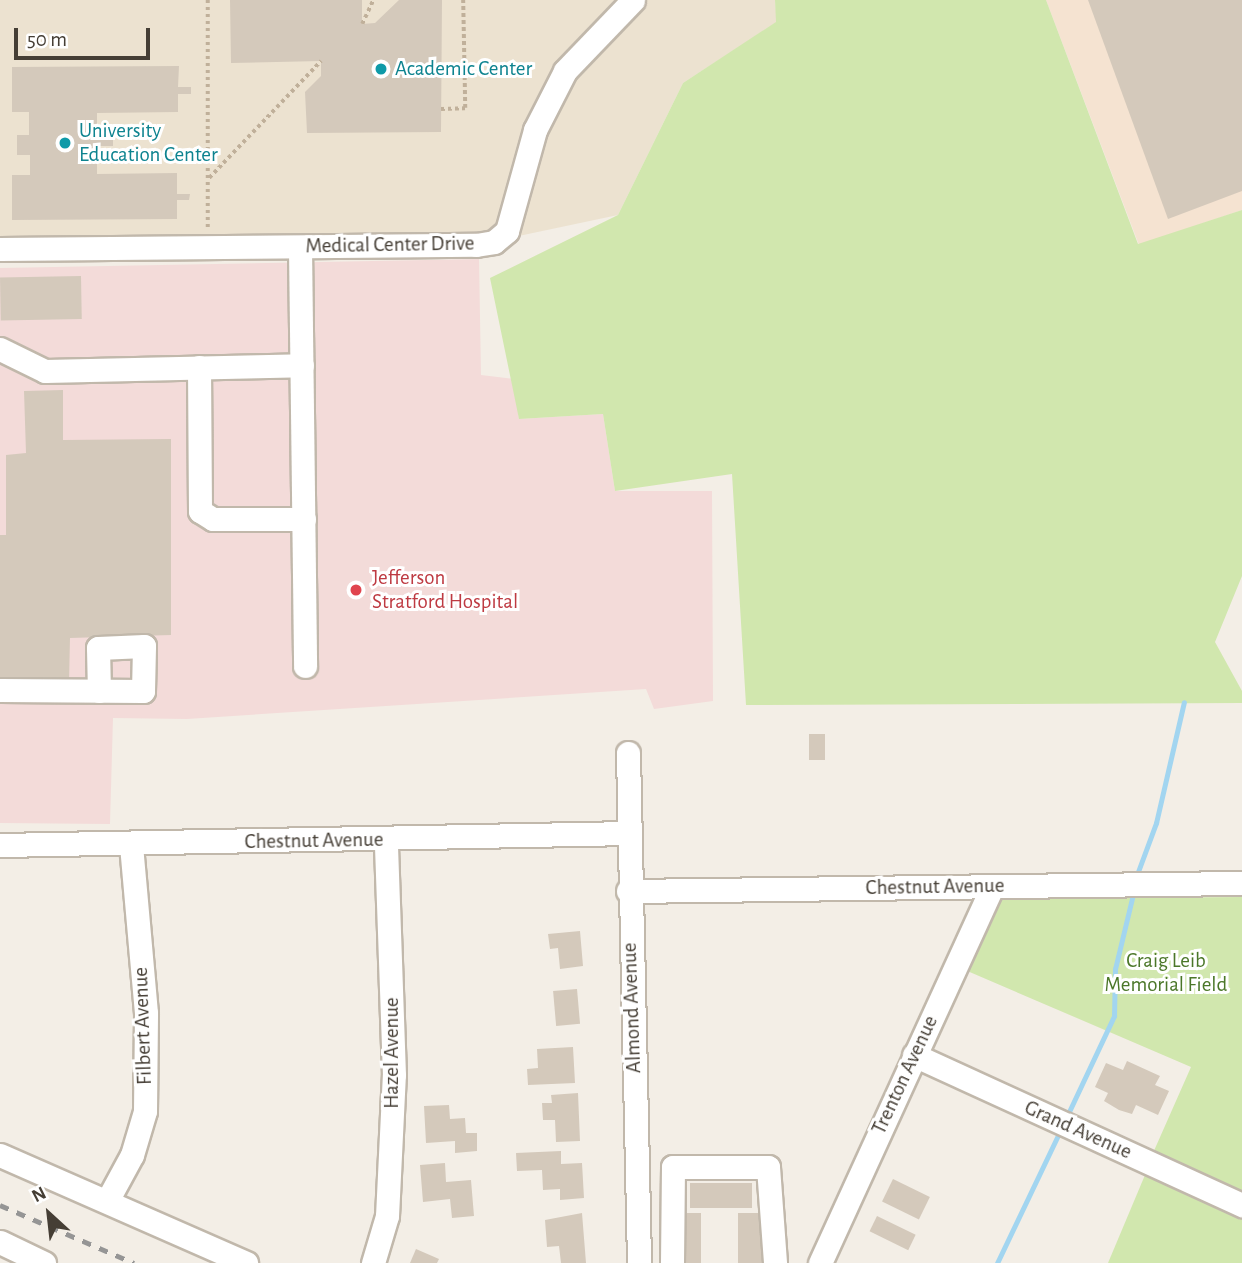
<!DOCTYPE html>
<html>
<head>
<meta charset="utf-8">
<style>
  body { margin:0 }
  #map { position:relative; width:1242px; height:1263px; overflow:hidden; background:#f3eee6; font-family:"Alegreya Sans",sans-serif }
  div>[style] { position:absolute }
  .commercial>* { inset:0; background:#f5e3d1 }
  .education>* { inset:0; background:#ece2d0 }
  .medical>* { inset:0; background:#f3dbd9 }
  .green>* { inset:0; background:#d1e7ae }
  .stream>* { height:5px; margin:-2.5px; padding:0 2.5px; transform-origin:2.5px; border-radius:2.5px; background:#a2d5f0 }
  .building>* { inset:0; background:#d4c9bb; transform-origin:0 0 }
  .path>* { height:3.5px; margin-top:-1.75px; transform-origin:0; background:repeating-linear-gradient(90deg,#c0b09a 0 3.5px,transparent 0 7px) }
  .roads { filter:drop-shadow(2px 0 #c1b8ab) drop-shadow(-2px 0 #c1b8ab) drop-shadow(0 2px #c1b8ab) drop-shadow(0 -2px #c1b8ab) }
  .minor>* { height:23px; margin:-11.5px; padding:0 11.5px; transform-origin:11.5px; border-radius:11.5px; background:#fff }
  .rail>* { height:5px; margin-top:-2.5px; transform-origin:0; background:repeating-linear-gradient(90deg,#959595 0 9px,transparent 0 18px) }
  .dots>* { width:19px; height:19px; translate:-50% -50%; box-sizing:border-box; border:4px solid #fff; border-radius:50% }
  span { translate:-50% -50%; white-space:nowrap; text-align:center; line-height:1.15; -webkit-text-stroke:6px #fff; paint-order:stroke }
  .culture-label { font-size:21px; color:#0d838f }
  .left { translate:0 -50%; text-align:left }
  .street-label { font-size:21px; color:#453e35 }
  .health-label { font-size:21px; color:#be3a42 }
  .park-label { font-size:21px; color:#4b7729 }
  .north { position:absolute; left:14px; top:1179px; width:70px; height:70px; -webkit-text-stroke:5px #fff; paint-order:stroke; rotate:333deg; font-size:19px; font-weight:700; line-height:28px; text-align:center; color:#453e35 }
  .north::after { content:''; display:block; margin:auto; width:24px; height:32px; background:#453e35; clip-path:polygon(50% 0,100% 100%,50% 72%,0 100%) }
  .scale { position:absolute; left:14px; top:28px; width:136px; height:32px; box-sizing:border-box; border:4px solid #453e35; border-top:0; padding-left:9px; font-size:21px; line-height:24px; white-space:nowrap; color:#453e35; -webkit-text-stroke:5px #fff; paint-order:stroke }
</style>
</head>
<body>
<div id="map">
  <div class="commercial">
    <div style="clip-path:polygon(1046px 0,1242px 0,1242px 210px,1139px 245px)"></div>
  </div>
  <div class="education">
    <div style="clip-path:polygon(0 0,775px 0,777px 22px,683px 83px,618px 215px,476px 245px,0 249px)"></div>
  </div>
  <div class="medical">
    <div style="clip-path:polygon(479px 259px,481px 375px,515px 379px,519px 419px,603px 414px,615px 491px,712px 491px,713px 701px,654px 709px,646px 689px,187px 719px,113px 718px,110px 824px,0 823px,0 268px)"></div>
  </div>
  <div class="green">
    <div style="clip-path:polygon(775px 0,1046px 0,1138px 244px,1242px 210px,1242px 576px,1215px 642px,1242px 691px,1242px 703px,746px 705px,732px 474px,615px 491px,603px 414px,519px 419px,490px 278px,618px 215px,683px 83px,776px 22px)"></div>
    <div style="clip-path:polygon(1242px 897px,1242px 1192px,1153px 1153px,1191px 1067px,965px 970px,999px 899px)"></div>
    <div style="clip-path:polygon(1145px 1175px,1242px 1219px,1242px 1263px,1108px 1263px)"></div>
  </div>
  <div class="stream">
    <div style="left:1136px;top:877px;width:58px;rotate:-69.7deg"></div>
    <div style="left:1156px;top:823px;width:124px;rotate:-77deg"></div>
    <div style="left:1066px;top:1118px;width:113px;rotate:-64.8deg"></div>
    <div style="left:1114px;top:1016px;width:47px;rotate:-88.8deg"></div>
    <div style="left:1115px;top:969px;width:81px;rotate:-76.5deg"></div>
    <div style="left:997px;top:1263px;width:151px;rotate:-64.5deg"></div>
  </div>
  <div class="building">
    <div style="clip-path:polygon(230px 0,362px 0,362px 24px,375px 23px,399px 0,442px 0,441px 132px,307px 133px,305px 92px,321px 76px,321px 61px,231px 63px)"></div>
    <div style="clip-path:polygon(1088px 0,1242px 0,1242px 191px,1168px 219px)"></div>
    <div style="clip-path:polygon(179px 66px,178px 87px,191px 87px,191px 94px,178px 94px,178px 112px,97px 113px,97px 139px,113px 139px,113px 146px,97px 146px,97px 174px,177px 173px,177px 194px,190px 194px,189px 200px,177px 200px,177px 219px,12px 220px,12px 175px,30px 175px,30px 155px,17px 155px,17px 135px,29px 135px,29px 112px,12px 112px,12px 67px)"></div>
    <div style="left:81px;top:276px;width:43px;height:81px;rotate:89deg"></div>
    <div style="clip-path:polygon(63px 390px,63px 440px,171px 439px,171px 635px,70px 638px,69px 683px,0 683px,0 535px,6px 535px,6px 455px,26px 453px,24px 391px)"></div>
    <div style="left:809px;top:734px;width:16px;height:26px"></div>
    <div style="clip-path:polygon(580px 931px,583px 966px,560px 969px,558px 948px,550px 949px,548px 934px)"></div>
    <div style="left:577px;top:989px;width:35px;height:24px;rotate:85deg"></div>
    <div style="clip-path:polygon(573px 1047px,575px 1083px,528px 1085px,527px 1069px,538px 1068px,537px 1049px)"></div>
    <div style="clip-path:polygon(1127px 1061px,1160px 1076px,1155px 1085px,1169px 1091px,1158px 1115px,1136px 1105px,1132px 1114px,1119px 1110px,1104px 1101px,1108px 1093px,1095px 1087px,1106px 1063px,1123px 1070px)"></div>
    <div style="clip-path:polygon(578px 1093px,580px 1141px,556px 1142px,555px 1120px,543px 1120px,542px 1103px,552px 1103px,551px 1095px)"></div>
    <div style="clip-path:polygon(449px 1105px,450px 1119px,465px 1118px,466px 1133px,477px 1133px,477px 1151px,455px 1153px,455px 1141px,426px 1143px,424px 1106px)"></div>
    <div style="clip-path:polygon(561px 1151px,561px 1164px,582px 1163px,584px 1198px,560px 1200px,560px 1189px,543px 1190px,542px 1170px,517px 1171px,516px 1153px)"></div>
    <div style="clip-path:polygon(445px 1163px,446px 1182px,471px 1180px,474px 1216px,452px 1218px,450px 1199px,423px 1202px,420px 1165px)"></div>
    <div style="left:893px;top:1179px;width:41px;height:25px;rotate:26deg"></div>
    <div style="left:752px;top:1183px;width:25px;height:62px;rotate:90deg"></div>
    <div style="clip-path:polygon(582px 1213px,586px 1263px,561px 1263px,559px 1246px,547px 1247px,545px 1220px)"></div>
    <div style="left:679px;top:1213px;width:22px;height:50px"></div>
    <div style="left:738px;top:1213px;width:24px;height:50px"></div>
    <div style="left:877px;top:1216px;width:43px;height:17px;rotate:26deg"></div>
    <div style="clip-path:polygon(416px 1249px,439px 1259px,437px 1263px,410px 1263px)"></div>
  </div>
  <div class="path">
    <div style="left:208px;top:0;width:229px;rotate:90deg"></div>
    <div style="left:362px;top:24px;width:26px;rotate:-65deg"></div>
    <div style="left:441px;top:109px;width:24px;rotate:-2deg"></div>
    <div style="left:465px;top:108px;width:108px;rotate:-91.1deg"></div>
    <div style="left:209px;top:178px;width:162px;rotate:-46.3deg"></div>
  </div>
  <div class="roads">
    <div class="minor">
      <div style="left:300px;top:247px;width:419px;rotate:89.3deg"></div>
      <div style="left:0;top:249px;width:476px;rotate:-0.5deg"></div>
      <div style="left:476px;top:245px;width:18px;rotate:-9deg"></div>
      <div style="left:494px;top:242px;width:17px;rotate:-40deg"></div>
      <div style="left:507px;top:231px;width:105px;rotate:-74.5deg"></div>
      <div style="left:535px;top:130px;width:66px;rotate:-63deg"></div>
      <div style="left:565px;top:71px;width:98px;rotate:-46.2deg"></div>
      <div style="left:0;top:349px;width:50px;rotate:26.1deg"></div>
      <div style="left:45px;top:371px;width:257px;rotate:-1.3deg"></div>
      <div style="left:199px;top:367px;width:144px;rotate:89.6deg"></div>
      <div style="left:200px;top:511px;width:15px;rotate:32deg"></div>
      <div style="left:213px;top:519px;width:91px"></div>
      <div style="left:0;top:690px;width:143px;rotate:0.4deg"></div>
      <div style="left:143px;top:691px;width:45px;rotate:-88.7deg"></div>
      <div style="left:144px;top:646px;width:46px;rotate:177.5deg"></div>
      <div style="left:98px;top:648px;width:43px;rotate:88.7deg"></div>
      <div style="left:628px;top:753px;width:510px;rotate:88.76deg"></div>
      <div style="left:0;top:845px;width:628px;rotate:-1.09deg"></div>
      <div style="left:628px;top:891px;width:614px;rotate:-0.75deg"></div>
      <div style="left:914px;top:1055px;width:361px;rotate:24.6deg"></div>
      <div style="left:0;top:1155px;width:269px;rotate:23.7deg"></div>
      <div style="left:107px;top:1201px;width:52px;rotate:-61.5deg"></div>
      <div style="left:132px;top:1155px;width:46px;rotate:-73.5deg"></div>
      <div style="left:145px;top:1111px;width:98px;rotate:-89.4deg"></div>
      <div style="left:146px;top:1013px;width:170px;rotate:-95.1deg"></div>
      <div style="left:0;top:1242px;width:49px;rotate:25.5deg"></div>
      <div style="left:373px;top:1263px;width:49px;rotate:-73.4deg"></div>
      <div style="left:387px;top:1216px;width:141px;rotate:-87.2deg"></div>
      <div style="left:394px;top:1075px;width:234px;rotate:-92deg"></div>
      <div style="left:672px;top:1263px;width:96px;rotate:-89.4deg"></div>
      <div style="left:673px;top:1167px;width:95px"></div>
      <div style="left:768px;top:1167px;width:96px;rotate:85.8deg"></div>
      <div style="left:820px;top:1263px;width:413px;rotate:-65.4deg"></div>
    </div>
  </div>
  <div class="rail">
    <div style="left:0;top:1205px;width:146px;rotate:23.4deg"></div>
  </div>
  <div class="dots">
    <div style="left:381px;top:69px;background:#0f9aa8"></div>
    <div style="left:65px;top:143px;background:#0f9aa8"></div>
    <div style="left:356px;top:590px;background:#e0444e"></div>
  </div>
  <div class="culture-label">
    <span class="left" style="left:395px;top:69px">Academic Center</span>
    <span class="left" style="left:79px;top:143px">University<br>Education Center</span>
  </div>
  <div class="street-label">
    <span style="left:390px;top:245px;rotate:-1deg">Medical Center Drive</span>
    <span style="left:314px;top:841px;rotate:-1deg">Chestnut Avenue</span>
    <span style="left:935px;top:887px;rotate:-1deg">Chestnut Avenue</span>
    <span style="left:632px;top:1008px;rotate:-92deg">Almond Avenue</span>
    <span style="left:143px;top:1026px;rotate:-92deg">Filbert Avenue</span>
    <span style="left:392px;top:1053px;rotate:-90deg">Hazel Avenue</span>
    <span style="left:905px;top:1075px;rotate:-65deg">Trenton Avenue</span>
    <span style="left:1078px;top:1130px;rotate:24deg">Grand Avenue</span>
  </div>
  <div class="health-label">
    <span class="left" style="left:372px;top:590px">Jefferson<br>Stratford Hospital</span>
  </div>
  <div class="park-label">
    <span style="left:1166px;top:973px">Craig Leib<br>Memorial Field</span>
  </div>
  <div class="north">N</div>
  <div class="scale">50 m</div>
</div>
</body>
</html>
